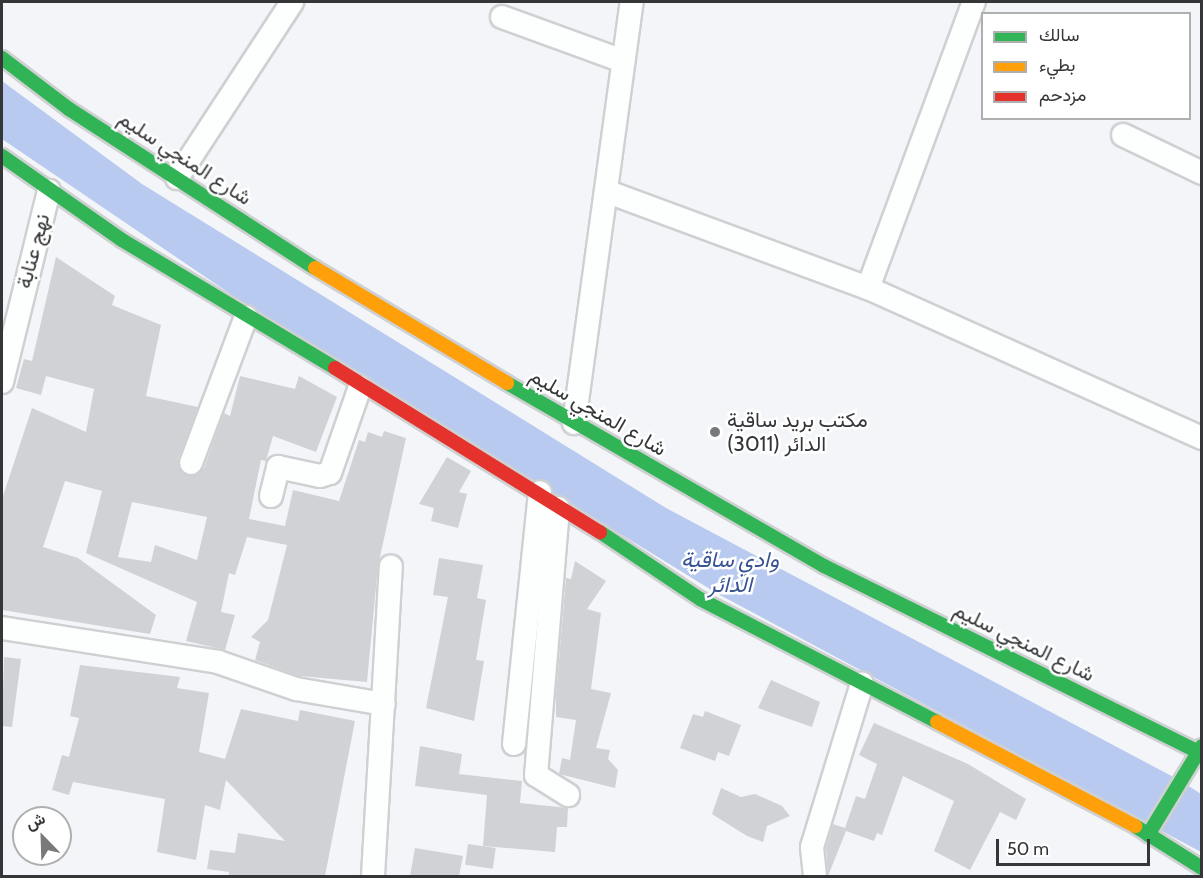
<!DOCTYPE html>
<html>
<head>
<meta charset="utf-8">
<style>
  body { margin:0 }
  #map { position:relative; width:1203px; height:878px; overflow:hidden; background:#f3f5f8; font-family:Cabin,Vazirmatn,sans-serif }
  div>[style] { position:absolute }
  .water>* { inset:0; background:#b8caf0 }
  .building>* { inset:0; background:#d1d2d5; transform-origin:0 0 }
  .roads { filter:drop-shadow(2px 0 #ced0d2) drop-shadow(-2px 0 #ced0d2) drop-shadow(0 2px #ced0d2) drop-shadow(0 -2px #ced0d2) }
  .street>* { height:22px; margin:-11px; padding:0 11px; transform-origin:11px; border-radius:11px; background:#fdfefe }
  .fast>* { height:14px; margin:-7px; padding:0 7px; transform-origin:7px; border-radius:7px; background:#30b455 }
  .slow>* { height:14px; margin:-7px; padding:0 7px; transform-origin:7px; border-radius:7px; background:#ff9f0a }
  .jam>* { height:14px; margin:-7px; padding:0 7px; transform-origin:7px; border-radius:7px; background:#e5322d }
  .dots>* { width:16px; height:16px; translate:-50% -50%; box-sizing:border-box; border:3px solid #fff; border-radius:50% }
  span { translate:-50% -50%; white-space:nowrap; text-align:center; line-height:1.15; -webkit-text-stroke:5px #fff; paint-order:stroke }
  .street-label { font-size:21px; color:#343638 }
  .poi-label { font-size:21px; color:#343638 }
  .left { translate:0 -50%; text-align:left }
  .water-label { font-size:22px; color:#375394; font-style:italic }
  .frame { position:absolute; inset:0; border:3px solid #343638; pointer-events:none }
  .legend { position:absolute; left:981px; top:12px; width:210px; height:108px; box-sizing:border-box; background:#fff; border:2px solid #aeafaf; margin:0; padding:8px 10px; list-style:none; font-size:18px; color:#343638 }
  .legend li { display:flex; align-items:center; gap:12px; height:30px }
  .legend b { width:30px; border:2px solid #aeafaf }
  .north { position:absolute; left:12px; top:806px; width:60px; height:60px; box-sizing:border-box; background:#fff; border:2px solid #aeafaf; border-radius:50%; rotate:337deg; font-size:16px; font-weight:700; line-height:24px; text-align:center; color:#343638 }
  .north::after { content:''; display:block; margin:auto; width:21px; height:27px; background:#77797b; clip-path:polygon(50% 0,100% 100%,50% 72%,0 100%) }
  .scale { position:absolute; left:996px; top:839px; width:154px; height:27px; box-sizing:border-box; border:3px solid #343638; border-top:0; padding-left:8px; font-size:18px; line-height:21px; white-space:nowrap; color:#343638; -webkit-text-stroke:4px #fff; paint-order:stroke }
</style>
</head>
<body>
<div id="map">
  <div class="water">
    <div style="clip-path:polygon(2px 81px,142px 184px,666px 508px,1181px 781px,1201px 794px,1201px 852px,718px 594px,232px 295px,2px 139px)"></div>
  </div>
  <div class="building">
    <div style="clip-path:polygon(evenodd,56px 257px,115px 296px,112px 305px,161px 325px,146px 396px,198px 407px,178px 459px,186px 475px,204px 468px,224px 413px,230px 416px,240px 376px,295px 389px,299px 376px,337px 397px,316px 452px,273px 436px,266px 461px,261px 460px,249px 519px,285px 526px,293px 490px,339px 501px,359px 440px,365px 442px,368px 432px,382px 437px,384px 431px,406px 438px,378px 566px,367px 682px,299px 676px,255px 660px,260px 642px,251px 637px,268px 620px,287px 545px,247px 537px,235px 575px,229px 573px,221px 612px,235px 615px,225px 650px,186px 641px,197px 602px,86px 553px,102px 491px,65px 481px,43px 547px,78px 558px,156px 615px,150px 634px,2px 610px,2px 499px,32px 408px,86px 432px,94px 389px,46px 376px,41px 395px,16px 388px,24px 359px,32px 361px,56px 257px,132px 502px,207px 517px,197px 560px,155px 545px,151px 562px,118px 557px,132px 502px)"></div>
    <div style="clip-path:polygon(447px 457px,471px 471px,459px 492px,467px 494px,458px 528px,431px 521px,434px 508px,419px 504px)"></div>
    <div style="clip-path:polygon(439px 558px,483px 565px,477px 598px,486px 600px,476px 660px,484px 661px,474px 721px,426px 708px,448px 597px,433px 595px)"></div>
    <div style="clip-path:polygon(575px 561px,606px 581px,587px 609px,601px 613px,591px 689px,611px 693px,596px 748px,610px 750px,608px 759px,618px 770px,615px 788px,559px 774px,562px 758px,570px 760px,576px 720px,556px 717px,556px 695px,566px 578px,571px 579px)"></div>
    <div style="clip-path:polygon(4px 657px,21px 659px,12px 727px,2px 726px)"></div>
    <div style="clip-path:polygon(80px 665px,180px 677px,177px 688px,209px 693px,199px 752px,225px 759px,241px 709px,298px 721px,300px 710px,355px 721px,325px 876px,229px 876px,229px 872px,207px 869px,210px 850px,235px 853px,238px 833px,285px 841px,226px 780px,220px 810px,205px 805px,196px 860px,157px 852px,165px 799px,73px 782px,69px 795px,52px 790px,62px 755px,69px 757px,79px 718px,70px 716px)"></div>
    <div style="clip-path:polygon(771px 680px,820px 702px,812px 727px,758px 708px)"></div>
    <div style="clip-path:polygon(705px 711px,741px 725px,729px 756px,718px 752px,715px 761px,680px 748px,693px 714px,703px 717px)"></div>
    <div style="clip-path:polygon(874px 723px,968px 764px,1026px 799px,1016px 820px,1000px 812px,970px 870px,934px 851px,954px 801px,903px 776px,882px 835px,877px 833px,874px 841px,846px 831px,828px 876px,826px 848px,833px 824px,845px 828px,856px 796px,865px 799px,877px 764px,859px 755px)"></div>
    <div style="clip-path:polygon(420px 746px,462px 754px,459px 774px,522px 781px,520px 803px,568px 808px,567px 827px,557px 827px,555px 852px,483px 846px,487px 795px,415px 786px)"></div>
    <div style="clip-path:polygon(721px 788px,741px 797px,755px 794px,782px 806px,790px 816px,767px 826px,763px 842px,747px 836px,712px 814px)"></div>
    <div style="left:468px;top:844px;width:28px;height:21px;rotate:8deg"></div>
    <div style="clip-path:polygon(415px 848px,463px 856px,459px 876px,410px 876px)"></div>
  </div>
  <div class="roads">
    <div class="street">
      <div style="left:502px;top:17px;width:129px;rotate:20deg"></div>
      <div style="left:1123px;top:135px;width:88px;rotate:25.7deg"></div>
      <div style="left:177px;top:178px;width:210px;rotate:-56.8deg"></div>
      <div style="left:608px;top:192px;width:277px;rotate:20.3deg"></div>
      <div style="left:868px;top:288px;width:366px;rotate:24.2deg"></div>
      <div style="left:868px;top:288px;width:305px;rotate:-69.7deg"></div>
      <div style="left:2px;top:382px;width:197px;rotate:-76.2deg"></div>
      <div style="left:574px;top:423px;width:425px;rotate:-82.2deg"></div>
      <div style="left:191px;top:463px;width:156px;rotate:-69.4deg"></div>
      <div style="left:271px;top:496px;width:30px;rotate:-76deg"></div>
      <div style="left:278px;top:467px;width:43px;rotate:12.1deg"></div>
      <div style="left:320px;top:476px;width:10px;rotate:-17deg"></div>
      <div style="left:330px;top:473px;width:91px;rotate:-70.8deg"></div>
      <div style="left:558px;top:508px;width:268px;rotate:94.7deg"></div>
      <div style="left:536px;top:775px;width:38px;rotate:32deg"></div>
      <div style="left:2px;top:628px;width:219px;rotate:8.9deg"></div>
      <div style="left:218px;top:662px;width:83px;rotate:19.1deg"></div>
      <div style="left:296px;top:689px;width:89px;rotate:9.7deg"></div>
      <div style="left:514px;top:744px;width:253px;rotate:-84.1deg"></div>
      <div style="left:373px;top:876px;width:310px;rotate:-86.7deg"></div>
      <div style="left:815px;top:876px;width:29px;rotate:-96deg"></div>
      <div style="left:812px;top:847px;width:171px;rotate:-73deg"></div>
    </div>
    <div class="fast">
      <div style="left:2px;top:58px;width:84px;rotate:37.3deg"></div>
      <div style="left:69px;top:109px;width:293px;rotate:32.9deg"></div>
      <div style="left:2px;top:156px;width:146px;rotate:35deg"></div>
      <div style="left:122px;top:240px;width:249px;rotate:31deg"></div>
      <div style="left:507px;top:383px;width:366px;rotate:30deg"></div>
      <div style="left:824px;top:566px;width:422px;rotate:26.4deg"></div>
      <div style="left:600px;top:532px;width:120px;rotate:33.8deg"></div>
      <div style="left:700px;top:599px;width:267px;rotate:27.4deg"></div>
      <div style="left:1135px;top:826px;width:79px;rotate:32.1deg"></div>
      <div style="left:1148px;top:835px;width:104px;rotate:-58.8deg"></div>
    </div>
    <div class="slow">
      <div style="left:315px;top:268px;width:224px;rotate:30.9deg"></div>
      <div style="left:937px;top:722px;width:224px;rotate:27.7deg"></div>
    </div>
    <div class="jam">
      <div style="left:335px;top:368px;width:312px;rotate:31.8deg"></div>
    </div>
  </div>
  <div class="dots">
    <div style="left:715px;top:432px;background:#77797b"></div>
  </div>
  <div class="street-label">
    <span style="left:185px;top:158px;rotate:33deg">شارع المنجي سليم</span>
    <span style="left:33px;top:251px;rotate:-75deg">نهج عنابة</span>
    <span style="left:598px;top:412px;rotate:30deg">شارع المنجي سليم</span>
    <span style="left:1024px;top:642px;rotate:26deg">شارع المنجي سليم</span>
  </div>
  <div class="poi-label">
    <span class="left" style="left:727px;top:432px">مكتب بريد ساقية<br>الدائر (3011)</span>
  </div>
  <div class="water-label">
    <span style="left:730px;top:572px">وادي ساقية<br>الدائر</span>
  </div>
  <div class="frame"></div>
  <ul class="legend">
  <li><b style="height:8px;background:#30b455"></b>سالك</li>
  <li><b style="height:8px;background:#ff9f0a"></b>بطيء</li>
  <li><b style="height:8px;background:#e5322d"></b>مزدحم</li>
  </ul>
  <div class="north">ش</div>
  <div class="scale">50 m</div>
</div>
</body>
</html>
